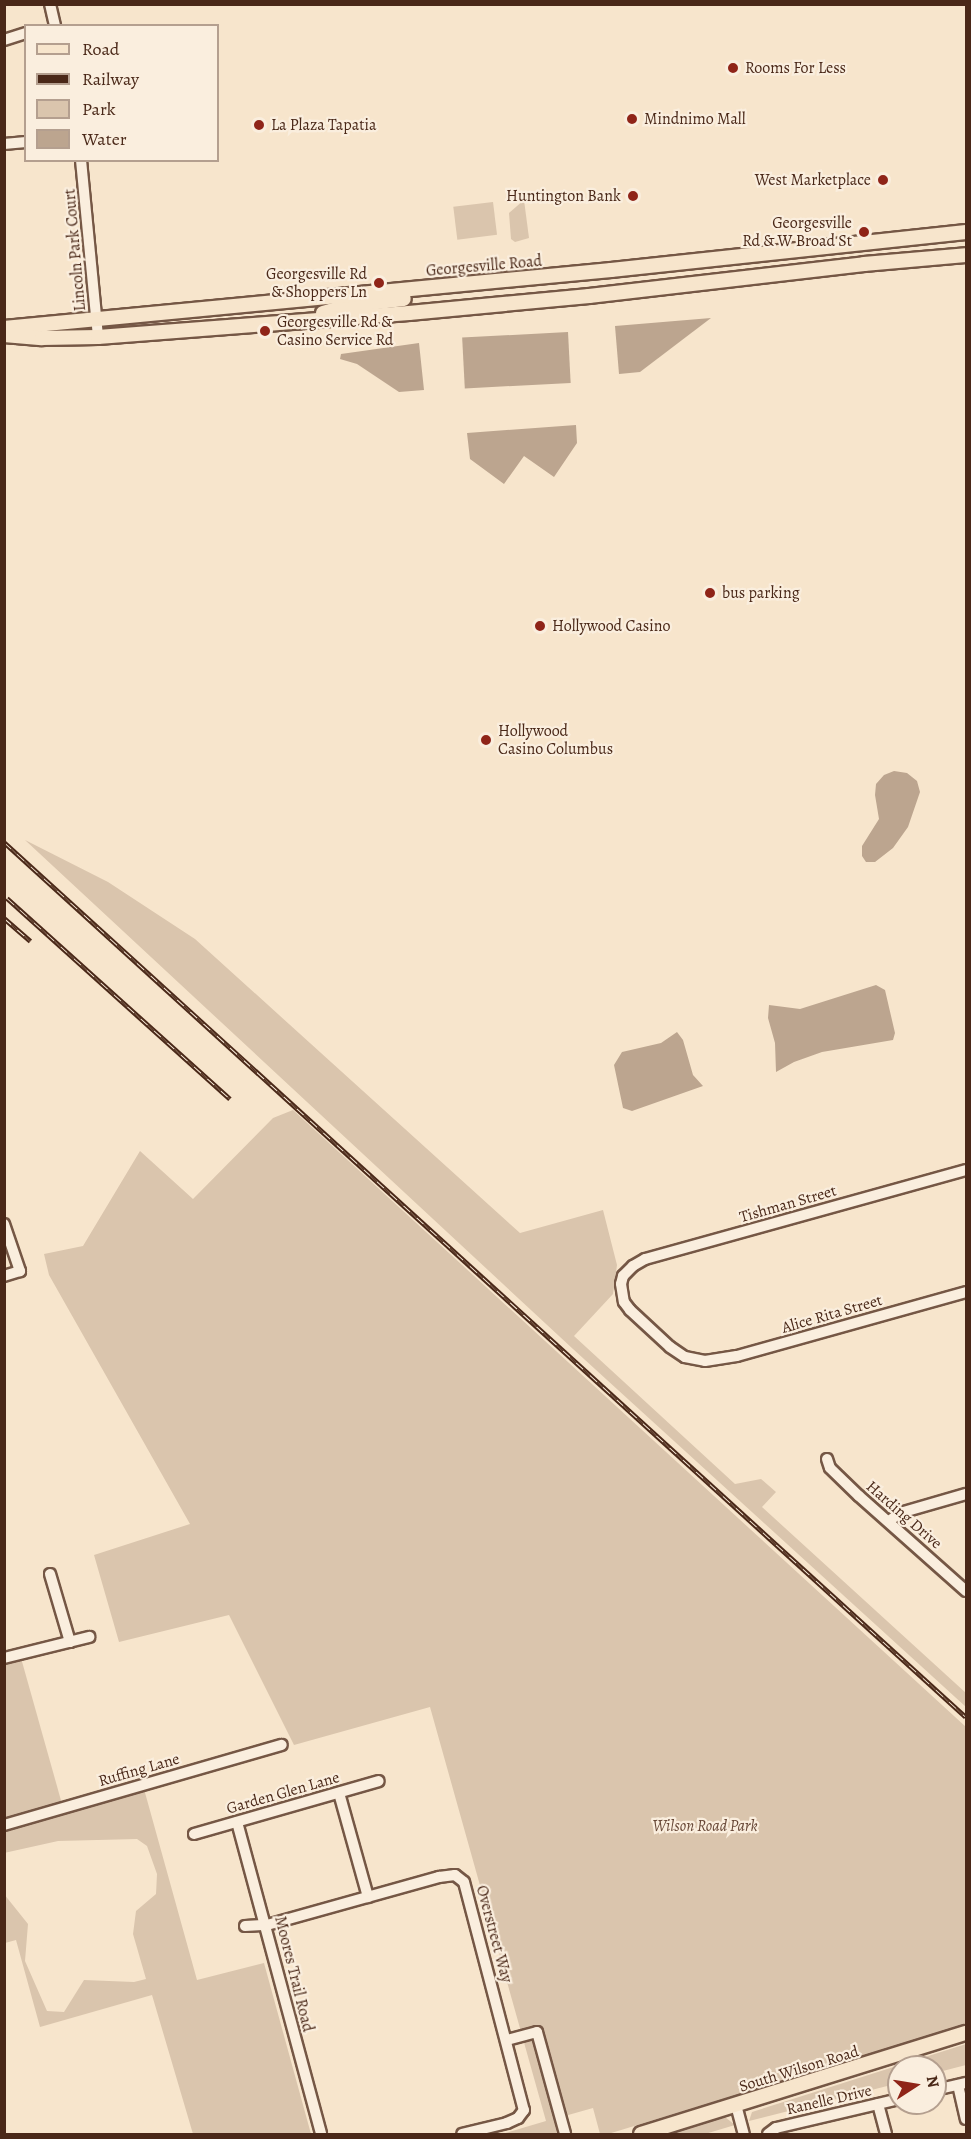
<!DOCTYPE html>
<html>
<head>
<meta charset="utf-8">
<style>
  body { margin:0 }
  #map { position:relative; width:971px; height:2139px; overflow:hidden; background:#f7e5cc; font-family:Alegreya,serif }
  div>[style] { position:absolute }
  .green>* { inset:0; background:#dac5ad; transform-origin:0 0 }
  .water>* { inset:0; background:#bca58f; transform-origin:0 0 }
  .roads { filter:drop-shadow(2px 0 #755745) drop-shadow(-2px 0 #755745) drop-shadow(0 2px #755745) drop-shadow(0 -2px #755745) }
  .minor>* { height:10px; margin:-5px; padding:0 5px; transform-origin:5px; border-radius:5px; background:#faeede }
  .major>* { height:14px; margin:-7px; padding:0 7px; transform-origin:7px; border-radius:7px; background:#f7e5cc }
  .rail>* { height:5px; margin-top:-2.5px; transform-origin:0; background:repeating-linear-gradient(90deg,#faeede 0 9px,#4a2818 0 18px); box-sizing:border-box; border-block:2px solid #4a2818 }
  .dots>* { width:16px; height:16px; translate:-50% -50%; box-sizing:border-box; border:3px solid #faeede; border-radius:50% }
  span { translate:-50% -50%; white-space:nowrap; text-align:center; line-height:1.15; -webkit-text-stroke:4.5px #faeede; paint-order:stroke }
  .poi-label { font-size:16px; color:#4a2818 }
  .left { translate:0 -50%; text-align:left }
  .right { translate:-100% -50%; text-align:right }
  .street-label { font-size:16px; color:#4a2818 }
  .park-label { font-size:16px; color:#674736; font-style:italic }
  .frame { position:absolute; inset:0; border:6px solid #4a2818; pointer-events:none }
  .legend { position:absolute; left:24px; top:24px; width:195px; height:138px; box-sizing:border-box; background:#faeede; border:2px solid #b49f8f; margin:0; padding:8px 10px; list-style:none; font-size:18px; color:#4a2818 }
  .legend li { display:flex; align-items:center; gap:12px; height:30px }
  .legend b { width:30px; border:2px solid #b49f8f }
  .north { position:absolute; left:887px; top:2055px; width:60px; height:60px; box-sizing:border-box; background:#faeede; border:2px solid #b49f8f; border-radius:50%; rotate:78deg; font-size:16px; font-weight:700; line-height:24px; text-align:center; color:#4a2818 }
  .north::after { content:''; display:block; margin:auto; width:21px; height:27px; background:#8f2418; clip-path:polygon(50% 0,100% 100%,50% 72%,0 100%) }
</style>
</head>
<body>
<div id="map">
  <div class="green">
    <div style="clip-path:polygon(524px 200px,529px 238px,515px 242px,511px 239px,509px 213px)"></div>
    <div style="left:493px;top:202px;width:33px;height:40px;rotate:83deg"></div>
    <div style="clip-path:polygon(25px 840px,108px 882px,195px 939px,520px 1233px,603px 1210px,617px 1265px,613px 1294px,574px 1336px,735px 1484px,761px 1479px,776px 1492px,762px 1507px,966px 1693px,966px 1707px,573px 1349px)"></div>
    <div style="clip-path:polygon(293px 1110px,966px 1727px,966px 2025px,608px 2134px,600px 2134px,593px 2108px,554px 2119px,557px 2134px,502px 2134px,546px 2121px,430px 1707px,294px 1745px,229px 1615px,119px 1642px,94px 1555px,190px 1524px,49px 1275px,44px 1254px,83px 1246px,140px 1151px,193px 1199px,273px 1118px)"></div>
    <div style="clip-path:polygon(21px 1658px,62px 1804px,5px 1822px,5px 1662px)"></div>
    <div style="clip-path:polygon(144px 1789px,197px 1980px,264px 1963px,311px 2134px,193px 2134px,152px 1995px,40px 2027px,16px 1940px,5px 1943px,4px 1894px,28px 1924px,25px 1961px,47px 2011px,64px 2012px,84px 1980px,134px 1982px,146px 1979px,133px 1934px,136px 1911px,156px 1894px,157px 1874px,147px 1846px,137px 1839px,58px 1841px,4px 1853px,5px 1828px)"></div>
    <div style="clip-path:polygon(966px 2044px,966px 2065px,935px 2073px,935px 2067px,899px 2067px,899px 2083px,749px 2121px,752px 2112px)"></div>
    <div style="clip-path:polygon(725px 2117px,735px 2125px,705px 2134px,668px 2134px)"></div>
  </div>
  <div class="water">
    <div style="clip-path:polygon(711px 318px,640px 372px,619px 374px,615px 326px)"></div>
    <div style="left:568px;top:332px;width:51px;height:106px;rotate:87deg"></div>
    <div style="clip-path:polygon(419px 343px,424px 390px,399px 392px,357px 364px,340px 359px,341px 354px)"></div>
    <div style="clip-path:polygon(576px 425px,577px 443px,554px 477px,524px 456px,504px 484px,470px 459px,467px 433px)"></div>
    <div style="clip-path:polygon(894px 771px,907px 773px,917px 781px,920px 792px,908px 827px,893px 848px,875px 862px,866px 862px,862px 856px,862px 846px,879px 819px,875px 795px,876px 784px,884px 775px)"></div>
    <div style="clip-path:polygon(876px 985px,885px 990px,895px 1033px,893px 1040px,822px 1052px,794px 1062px,776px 1072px,775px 1043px,768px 1018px,769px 1005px,800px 1009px)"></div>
    <div style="clip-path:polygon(677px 1032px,683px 1040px,693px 1075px,703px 1086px,632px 1111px,623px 1108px,614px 1065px,622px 1052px,661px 1043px)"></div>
  </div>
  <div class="roads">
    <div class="minor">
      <div style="left:50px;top:4px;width:23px;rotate:77deg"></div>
      <div style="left:4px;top:40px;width:23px;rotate:-18deg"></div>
      <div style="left:4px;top:144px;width:22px;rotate:-5deg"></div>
      <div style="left:81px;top:160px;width:178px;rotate:84.5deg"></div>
      <div style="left:966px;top:1170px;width:333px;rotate:164.5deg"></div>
      <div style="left:645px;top:1259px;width:14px;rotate:150deg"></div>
      <div style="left:633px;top:1266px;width:14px;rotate:135deg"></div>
      <div style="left:623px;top:1276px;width:8px;rotate:104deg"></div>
      <div style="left:621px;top:1284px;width:18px;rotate:81deg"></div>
      <div style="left:624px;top:1302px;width:10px;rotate:53deg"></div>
      <div style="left:630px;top:1310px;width:54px;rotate:42.8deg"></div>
      <div style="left:670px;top:1347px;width:18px;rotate:34deg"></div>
      <div style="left:685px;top:1357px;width:20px;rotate:11deg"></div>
      <div style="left:705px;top:1361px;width:32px;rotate:-9deg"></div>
      <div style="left:737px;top:1356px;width:238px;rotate:-15.6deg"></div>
      <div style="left:4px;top:1224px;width:50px;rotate:71.2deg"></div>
      <div style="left:20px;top:1271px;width:17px;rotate:163deg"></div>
      <div style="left:827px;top:1459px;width:9px;rotate:72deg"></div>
      <div style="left:830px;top:1468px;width:40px;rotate:44deg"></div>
      <div style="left:859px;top:1496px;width:143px;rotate:41.6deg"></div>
      <div style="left:889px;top:1521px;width:14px;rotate:-36deg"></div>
      <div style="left:900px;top:1513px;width:69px;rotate:-16.1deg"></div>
      <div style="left:50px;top:1574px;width:71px;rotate:73.6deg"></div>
      <div style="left:4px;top:1658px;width:88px;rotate:-13.9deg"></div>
      <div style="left:339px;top:1793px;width:108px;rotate:74.4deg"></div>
      <div style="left:237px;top:1822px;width:323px;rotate:74.9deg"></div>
      <div style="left:4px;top:1825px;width:289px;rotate:-16.1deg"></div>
      <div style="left:194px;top:1834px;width:192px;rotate:-16deg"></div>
      <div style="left:245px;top:1926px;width:22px;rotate:-3deg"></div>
      <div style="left:267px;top:1925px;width:179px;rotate:-15.6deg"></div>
      <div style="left:439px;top:1877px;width:16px;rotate:-7deg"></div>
      <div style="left:455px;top:1875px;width:11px;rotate:38deg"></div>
      <div style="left:464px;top:1882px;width:236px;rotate:75.3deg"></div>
      <div style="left:524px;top:2110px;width:10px;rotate:127deg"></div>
      <div style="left:518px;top:2118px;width:12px;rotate:156deg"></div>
      <div style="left:507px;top:2123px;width:46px;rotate:166.3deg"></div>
      <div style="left:507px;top:2040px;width:31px;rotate:-15deg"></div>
      <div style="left:537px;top:2032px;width:106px;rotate:74.6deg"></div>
      <div style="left:958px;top:2085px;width:35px;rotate:77deg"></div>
      <div style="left:935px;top:2090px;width:32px;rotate:-13deg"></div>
      <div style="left:878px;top:2104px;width:31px;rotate:75deg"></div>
      <div style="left:736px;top:2105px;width:30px;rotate:75deg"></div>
      <div style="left:768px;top:2134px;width:10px;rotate:-37deg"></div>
      <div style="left:776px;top:2128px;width:126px;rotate:-13.3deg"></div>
    </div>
    <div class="major">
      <div style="left:323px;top:313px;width:29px;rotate:-16deg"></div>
      <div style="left:351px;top:305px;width:53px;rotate:-6.5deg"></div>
      <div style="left:4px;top:328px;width:610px;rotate:-5.46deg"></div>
      <div style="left:611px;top:270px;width:357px;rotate:-6.1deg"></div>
      <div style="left:4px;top:335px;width:38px;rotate:5deg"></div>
      <div style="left:42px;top:338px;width:56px;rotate:-1deg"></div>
      <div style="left:98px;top:337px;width:312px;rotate:-4.4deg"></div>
      <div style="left:409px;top:313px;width:181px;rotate:-5.4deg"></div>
      <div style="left:589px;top:296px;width:277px;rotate:-6.6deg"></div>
      <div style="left:864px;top:264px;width:102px;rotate:-5deg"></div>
      <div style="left:641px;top:2134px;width:340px;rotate:-17.3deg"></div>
    </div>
  </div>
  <div class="rail">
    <div style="left:4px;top:842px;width:1300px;rotate:42.29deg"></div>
    <div style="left:7px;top:898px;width:300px;rotate:42deg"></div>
    <div style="left:4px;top:918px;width:35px;rotate:41deg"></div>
  </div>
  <div class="dots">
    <div style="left:733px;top:68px;background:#8f2418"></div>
    <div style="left:632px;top:119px;background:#8f2418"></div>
    <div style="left:259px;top:125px;background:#8f2418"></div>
    <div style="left:883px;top:180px;background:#8f2418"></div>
    <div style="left:633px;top:196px;background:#8f2418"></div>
    <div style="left:864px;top:232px;background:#8f2418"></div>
    <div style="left:379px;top:283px;background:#8f2418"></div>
    <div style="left:265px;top:331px;background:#8f2418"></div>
    <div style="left:710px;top:593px;background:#8f2418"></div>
    <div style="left:540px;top:626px;background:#8f2418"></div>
    <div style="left:486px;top:740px;background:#8f2418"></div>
  </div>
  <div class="poi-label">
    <span class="left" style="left:745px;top:68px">Rooms For Less</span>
    <span class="left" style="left:644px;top:119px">Mindnimo Mall</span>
    <span class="left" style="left:271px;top:125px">La Plaza Tapatia</span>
    <span class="right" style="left:871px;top:180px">West Marketplace</span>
    <span class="right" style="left:621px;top:196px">Huntington Bank</span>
    <span class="right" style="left:852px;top:232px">Georgesville<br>Rd &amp; W Broad St</span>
    <span class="right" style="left:367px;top:283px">Georgesville Rd<br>&amp; Shoppers Ln</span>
    <span class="left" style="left:277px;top:331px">Georgesville Rd &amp;<br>Casino Service Rd</span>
    <span class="left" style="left:722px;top:593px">bus parking</span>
    <span class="left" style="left:552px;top:626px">Hollywood Casino</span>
    <span class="left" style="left:498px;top:740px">Hollywood<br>Casino Columbus</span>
  </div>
  <div class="street-label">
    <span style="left:75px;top:250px;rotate:-95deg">Lincoln Park Court</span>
    <span style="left:484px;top:266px;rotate:-5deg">Georgesville Road</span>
    <span style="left:788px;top:1204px;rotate:-16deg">Tishman Street</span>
    <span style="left:832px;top:1314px;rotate:-16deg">Alice Rita Street</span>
    <span style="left:904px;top:1515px;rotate:41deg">Harding Drive</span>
    <span style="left:139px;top:1770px;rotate:-16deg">Ruffing Lane</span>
    <span style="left:283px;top:1793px;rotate:-16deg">Garden Glen Lane</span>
    <span style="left:494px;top:1934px;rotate:75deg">Overstreet Way</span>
    <span style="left:294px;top:1974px;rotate:76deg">Moores Trail Road</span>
    <span style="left:799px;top:2069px;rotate:-17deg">South Wilson Road</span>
    <span style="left:829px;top:2100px;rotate:-13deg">Ranelle Drive</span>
  </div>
  <div class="park-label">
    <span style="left:705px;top:1826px">Wilson Road Park</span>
  </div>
  <div class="frame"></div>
  <ul class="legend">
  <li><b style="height:8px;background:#f7e5cc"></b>Road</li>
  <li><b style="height:8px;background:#4a2818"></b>Railway</li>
  <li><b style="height:16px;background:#dac5ad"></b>Park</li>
  <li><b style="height:16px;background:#bca58f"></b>Water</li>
  </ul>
  <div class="north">N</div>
</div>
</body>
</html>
